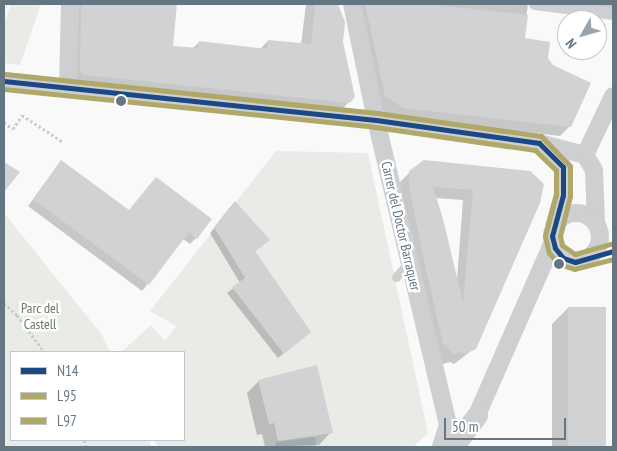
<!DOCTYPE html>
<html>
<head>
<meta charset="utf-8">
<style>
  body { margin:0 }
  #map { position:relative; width:617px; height:451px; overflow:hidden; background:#f9f9f9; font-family:"PT Sans Narrow",sans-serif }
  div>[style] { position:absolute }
  .green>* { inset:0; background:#e8ebe6 }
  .water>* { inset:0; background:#ced6d9 }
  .shadow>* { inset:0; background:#0003 }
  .building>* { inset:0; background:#d0d2d3; transform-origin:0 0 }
  .path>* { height:3px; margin-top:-1.5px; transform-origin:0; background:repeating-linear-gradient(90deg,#cbcccd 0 2.5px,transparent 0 5px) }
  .service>* { height:9px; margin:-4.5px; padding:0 4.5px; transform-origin:4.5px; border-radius:4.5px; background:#cecfd0 }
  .pedestrian>* { height:12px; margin:-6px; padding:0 6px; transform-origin:6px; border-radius:6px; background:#cecfd0 }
  .minor>* { height:18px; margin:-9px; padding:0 9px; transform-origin:9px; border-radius:9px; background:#cecfd0 }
  .minor>.ring { margin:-9px; padding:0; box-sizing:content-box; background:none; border:18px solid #cecfd0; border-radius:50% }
  .tertiary>* { height:21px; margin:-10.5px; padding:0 10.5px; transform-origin:10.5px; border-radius:10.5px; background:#cecfd0 }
  .bus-1>* { height:5px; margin:-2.5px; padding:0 2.5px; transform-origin:2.5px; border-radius:2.5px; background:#1c4883 }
  .bus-2>* { height:5px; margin:-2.5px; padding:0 2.5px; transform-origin:2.5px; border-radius:2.5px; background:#afa869 }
  .bus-3>* { height:5px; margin:-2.5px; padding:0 2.5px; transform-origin:2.5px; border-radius:2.5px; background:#afa869 }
  .dots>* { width:14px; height:14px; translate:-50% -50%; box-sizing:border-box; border:2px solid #fff; border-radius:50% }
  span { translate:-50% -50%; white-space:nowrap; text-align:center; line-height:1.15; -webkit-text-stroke:5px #fff; paint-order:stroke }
  .street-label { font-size:14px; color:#657683 }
  .park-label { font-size:14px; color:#687a64 }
  .frame { position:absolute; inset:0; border:5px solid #657683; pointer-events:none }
  .legend { position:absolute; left:10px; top:351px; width:175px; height:90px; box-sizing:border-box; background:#fff; border:1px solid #c1c8cd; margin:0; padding:6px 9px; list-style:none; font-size:15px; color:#657683 }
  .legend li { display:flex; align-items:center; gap:10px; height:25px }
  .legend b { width:25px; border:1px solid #c1c8cd }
  .north { position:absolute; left:557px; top:10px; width:50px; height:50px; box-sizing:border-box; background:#fff; border:1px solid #c1c8cd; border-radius:50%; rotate:232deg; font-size:14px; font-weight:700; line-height:20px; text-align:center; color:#657683 }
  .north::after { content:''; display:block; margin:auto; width:18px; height:22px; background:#99a4ac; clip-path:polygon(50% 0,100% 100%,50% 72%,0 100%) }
  .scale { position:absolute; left:444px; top:418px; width:122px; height:22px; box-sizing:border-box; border:2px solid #657683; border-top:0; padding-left:6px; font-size:15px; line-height:18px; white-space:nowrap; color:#657683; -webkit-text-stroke:4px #fff; paint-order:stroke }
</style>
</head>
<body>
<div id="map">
  <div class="green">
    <div style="clip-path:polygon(11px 4px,41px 4px,20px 65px,4px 63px,4px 24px)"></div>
    <div style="clip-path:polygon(276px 151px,368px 153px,428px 433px,413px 447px,159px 447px,153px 440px,184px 440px,184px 352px,121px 352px,151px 325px,165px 341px,176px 326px,150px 311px)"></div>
    <div style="clip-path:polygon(4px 213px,102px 335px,110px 352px,11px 352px,11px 440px,149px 440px,152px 447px,4px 447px)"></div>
  </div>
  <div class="water">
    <div style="clip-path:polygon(315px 437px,316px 447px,276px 447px,275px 442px)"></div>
  </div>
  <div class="shadow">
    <div style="clip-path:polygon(70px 4px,176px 4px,171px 47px,192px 49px,199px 42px,260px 49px,268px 41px,301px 45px,306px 4px,336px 4px,349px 102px,337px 114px,73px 86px)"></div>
    <div style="clip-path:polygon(362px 4px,528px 4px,523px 39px,547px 58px,570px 126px,560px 136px,393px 117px,376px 106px,355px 10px)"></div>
    <div style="clip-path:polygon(546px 4px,613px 4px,613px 10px)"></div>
    <div style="clip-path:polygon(61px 162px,129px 211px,150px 185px,196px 238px,190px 244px,183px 239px,142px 291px,28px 206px)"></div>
    <div style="clip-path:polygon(evenodd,410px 172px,529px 172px,475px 348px,454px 364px,450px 362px,443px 364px,433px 354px,399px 183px,410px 172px,435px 198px,463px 200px,457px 280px,435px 198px)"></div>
    <div style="clip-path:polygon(230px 207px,263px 245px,254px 252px,304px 337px,278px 358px,227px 293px,240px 283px,210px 233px)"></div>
    <div style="clip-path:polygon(568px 308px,605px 309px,605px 447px,552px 447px,552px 324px)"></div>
    <div style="clip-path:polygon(259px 381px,331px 432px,319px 445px,265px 447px,262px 434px,257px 435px,247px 393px)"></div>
  </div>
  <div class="building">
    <div style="clip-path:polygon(81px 4px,177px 4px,173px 46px,198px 48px,199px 41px,267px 49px,268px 40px,311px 44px,315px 4px,338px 4px,345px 22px,343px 42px,355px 97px,350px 103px,84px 75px,80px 70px)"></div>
    <div style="clip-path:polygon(365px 4px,428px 4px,528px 15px,525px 38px,550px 42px,548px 58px,553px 65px,591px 83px,571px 127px,403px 108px,385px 96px)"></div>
    <div style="clip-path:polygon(61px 160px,129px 210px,156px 177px,212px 219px,197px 239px,189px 232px,149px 285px,33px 199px)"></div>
    <div style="clip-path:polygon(evenodd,424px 160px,530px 171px,544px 184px,540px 203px,476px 349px,465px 354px,461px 352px,454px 354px,443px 344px,427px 274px,409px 187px,409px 171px,424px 160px,433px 187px,473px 190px,463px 302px,443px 219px,433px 187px)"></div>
    <div style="clip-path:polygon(4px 162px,20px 172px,4px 192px)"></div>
    <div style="clip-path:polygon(235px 201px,270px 240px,255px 251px,311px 332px,284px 354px,232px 287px,245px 278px,214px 227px)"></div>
    <div style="left:568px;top:307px;width:38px;height:140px"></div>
    <div style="clip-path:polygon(317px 365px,333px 433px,278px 441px,274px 423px,269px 424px,258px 380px)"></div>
  </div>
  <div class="path">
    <div style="left:4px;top:122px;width:11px;rotate:38deg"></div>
    <div style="left:13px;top:129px;width:17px;rotate:-57deg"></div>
    <div style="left:22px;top:115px;width:49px;rotate:33.4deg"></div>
    <div style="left:4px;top:303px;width:18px;rotate:43deg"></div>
    <div style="left:17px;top:315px;width:46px;rotate:53.9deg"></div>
    <div style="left:84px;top:440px;width:7px;rotate:74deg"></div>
  </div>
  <div class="service">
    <div style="left:396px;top:277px;width:20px;rotate:-49deg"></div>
  </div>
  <div class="pedestrian">
    <div style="left:535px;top:4px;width:79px;rotate:7.3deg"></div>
  </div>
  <div class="minor">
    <div style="left:352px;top:4px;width:118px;rotate:78.3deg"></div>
    <div style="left:376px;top:120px;width:313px;rotate:76.7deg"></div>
    <div style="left:448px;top:425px;width:23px;rotate:108deg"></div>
    <div style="left:4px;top:81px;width:374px;rotate:6deg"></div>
    <div style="left:376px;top:120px;width:165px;rotate:8deg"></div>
    <div style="left:539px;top:143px;width:48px;rotate:14.6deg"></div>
    <div style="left:585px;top:155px;width:17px;rotate:59deg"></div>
    <div style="left:594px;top:170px;width:52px;rotate:87.8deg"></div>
    <div style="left:68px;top:87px;width:83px;rotate:-88.6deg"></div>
    <div style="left:540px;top:144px;width:33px;rotate:45deg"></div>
    <div style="left:563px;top:167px;width:28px;rotate:90deg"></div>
    <div style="left:563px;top:195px;width:33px;rotate:106deg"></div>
    <div style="left:585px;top:155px;width:65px;rotate:-64.6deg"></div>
    <div class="ring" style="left:552px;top:213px;width:30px;height:30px"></div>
    <div style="left:477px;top:415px;width:189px;rotate:-66.3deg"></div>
  </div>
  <div class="tertiary">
    <div style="left:453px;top:447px;width:40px;rotate:-53deg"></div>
  </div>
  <div class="bus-1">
    <div style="left:4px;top:81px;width:374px;rotate:6deg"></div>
    <div style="left:376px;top:120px;width:165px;rotate:8deg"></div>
    <div style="left:539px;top:143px;width:34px;rotate:45deg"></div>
    <div style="left:563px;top:167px;width:28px;rotate:90deg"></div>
    <div style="left:563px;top:195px;width:42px;rotate:105deg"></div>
    <div style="left:552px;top:236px;width:12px;rotate:76deg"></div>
    <div style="left:555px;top:248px;width:13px;rotate:51deg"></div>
    <div style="left:563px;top:258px;width:13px;rotate:18deg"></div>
    <div style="left:575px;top:262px;width:40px;rotate:-16deg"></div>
  </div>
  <div class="bus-2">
    <div style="left:4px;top:89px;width:373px;rotate:5.8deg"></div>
    <div style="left:375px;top:127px;width:162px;rotate:8.2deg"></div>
    <div style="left:535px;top:150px;width:29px;rotate:44deg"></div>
    <div style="left:556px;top:170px;width:24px;rotate:90deg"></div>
    <div style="left:556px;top:194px;width:43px;rotate:104.7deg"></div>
    <div style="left:545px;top:236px;width:17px;rotate:77deg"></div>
    <div style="left:549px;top:253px;width:15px;rotate:48deg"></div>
    <div style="left:559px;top:264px;width:16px;rotate:18deg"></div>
    <div style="left:574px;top:269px;width:40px;rotate:-14.4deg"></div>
  </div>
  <div class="bus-3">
    <div style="left:5px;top:74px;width:374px;rotate:6deg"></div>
    <div style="left:377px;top:113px;width:166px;rotate:8deg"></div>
    <div style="left:541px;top:136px;width:42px;rotate:46deg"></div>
    <div style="left:570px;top:166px;width:30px;rotate:90deg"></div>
    <div style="left:570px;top:196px;width:41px;rotate:104deg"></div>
    <div style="left:560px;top:236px;width:9px;rotate:77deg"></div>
    <div style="left:562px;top:245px;width:16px;rotate:35deg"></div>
    <div style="left:575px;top:254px;width:37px;rotate:-16deg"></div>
  </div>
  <div class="dots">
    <div style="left:121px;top:101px;background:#657683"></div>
    <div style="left:559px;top:264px;background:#657683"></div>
  </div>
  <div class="street-label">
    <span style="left:401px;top:226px;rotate:77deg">Carrer del Doctor Barraquer</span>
  </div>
  <div class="park-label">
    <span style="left:40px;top:316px">Parc del<br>Castell</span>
  </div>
  <div class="frame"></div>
  <ul class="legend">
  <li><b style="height:6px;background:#1c4883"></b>N14</li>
  <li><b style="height:6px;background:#afa869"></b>L95</li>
  <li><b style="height:6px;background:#afa869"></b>L97</li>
  </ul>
  <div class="north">N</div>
  <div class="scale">50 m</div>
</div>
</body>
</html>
